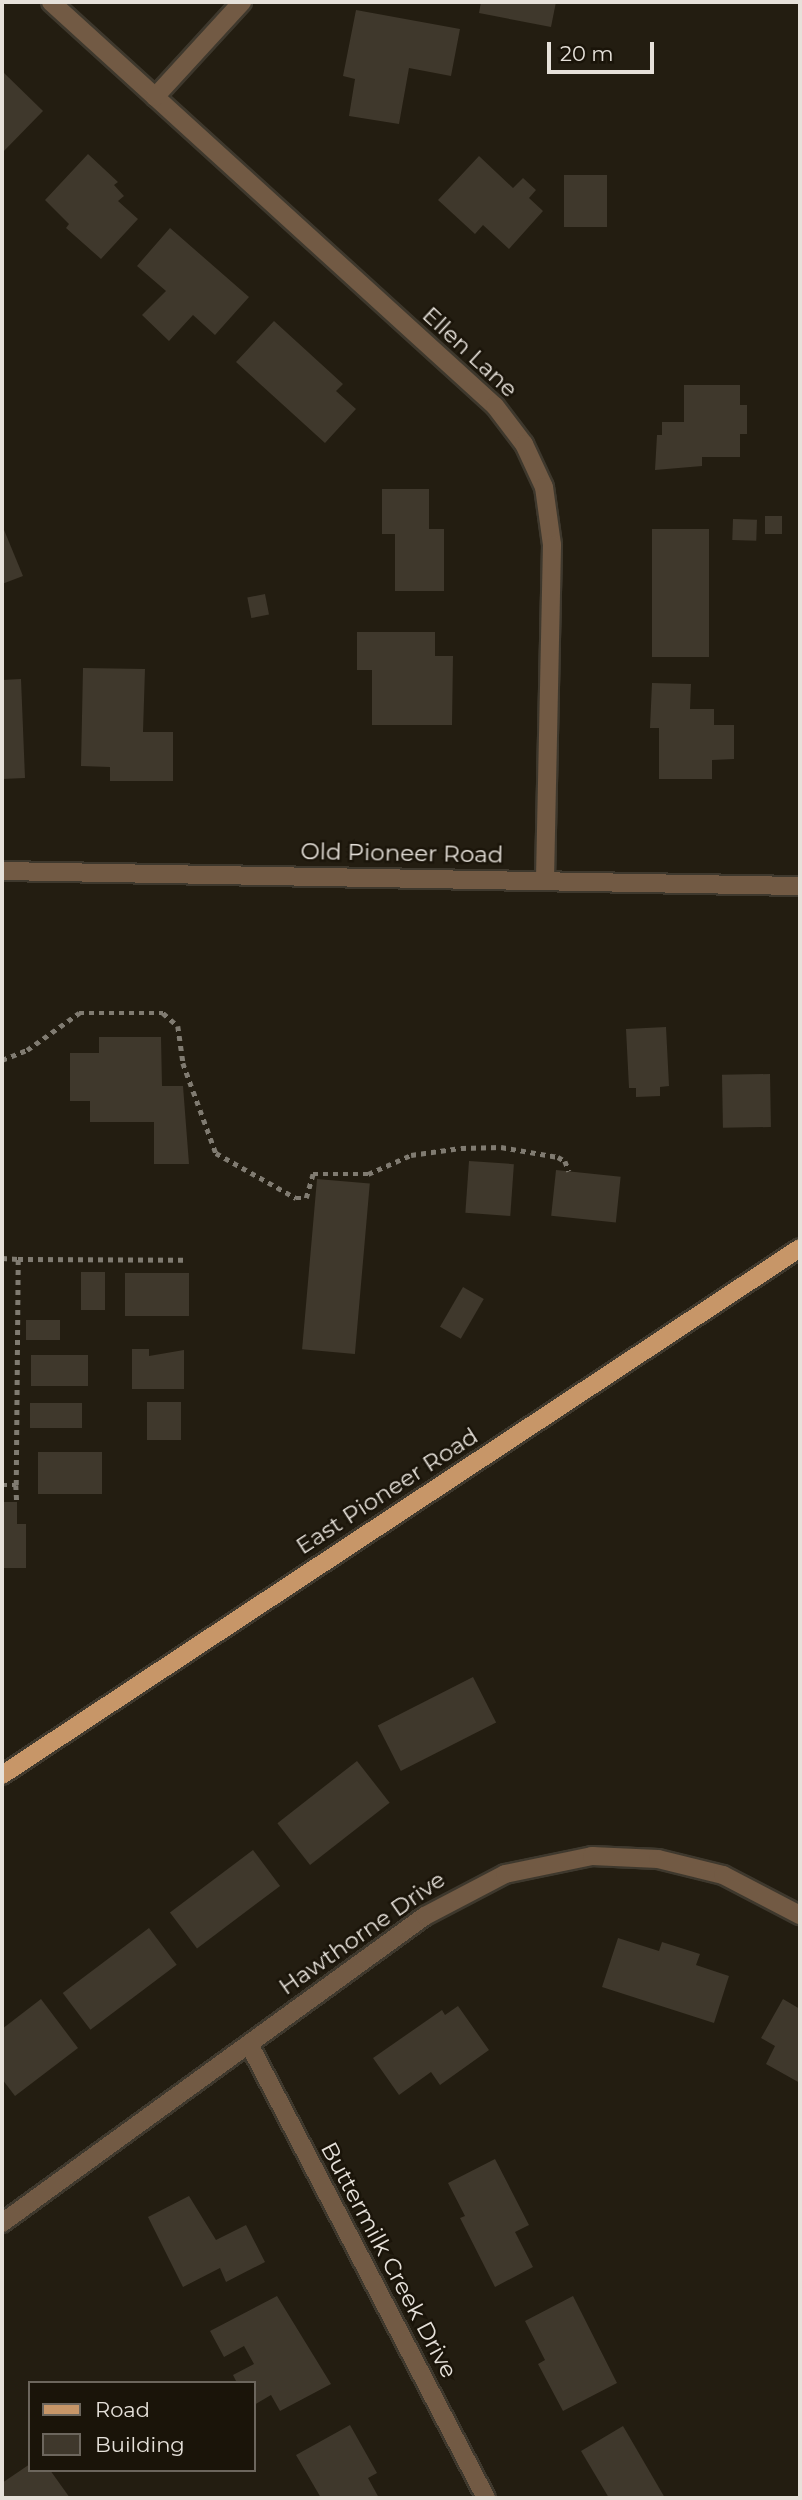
<!DOCTYPE html>
<html>
<head>
<meta charset="utf-8">
<style>
  body { margin:0 }
  #map { position:relative; width:802px; height:2500px; overflow:hidden; background:#231d11; font-family:Montserrat,sans-serif }
  div>[style] { position:absolute }
  .building>* { inset:0; background:#3f382c; transform-origin:0 0 }
  .path>* { height:4.5px; margin-top:-2.25px; transform-origin:0; background:repeating-linear-gradient(90deg,#807b71 0 5px,transparent 0 10px) }
  .roads { filter:drop-shadow(2px 0 #3e382d) drop-shadow(-2px 0 #3e382d) drop-shadow(0 2px #3e382d) drop-shadow(0 -2px #3e382d) }
  .minor>* { height:18px; margin:-9px; padding:0 9px; transform-origin:9px; border-radius:9px; background:#725a44 }
  .major>* { height:18px; margin:-9px; padding:0 9px; transform-origin:9px; border-radius:9px; background:#c79668 }
  span { translate:-50% -50%; white-space:nowrap; text-align:center; line-height:1.15; -webkit-text-stroke:5px #1a1409; paint-order:stroke }
  .street-label { font-size:23px; color:#e6e1da }
  .frame { position:absolute; inset:0; border:4px solid #e6e1da; pointer-events:none }
  .legend { position:absolute; left:28px; top:2381px; width:228px; height:91px; box-sizing:border-box; background:#1a1409; border:2px solid #6c665d; margin:0; padding:9px 12px; list-style:none; font-size:21px; color:#e6e1da }
  .legend li { display:flex; align-items:center; gap:14px; height:35px }
  .legend b { width:35px; border:2px solid #6c665d }
  .scale { position:absolute; left:547px; top:42px; width:107px; height:32px; box-sizing:border-box; border:4px solid #e6e1da; border-top:0; padding-left:9px; font-size:21px; line-height:24px; white-space:nowrap; color:#e6e1da; -webkit-text-stroke:5px #1a1409; paint-order:stroke }
</style>
</head>
<body>
<div id="map">
  <div class="building">
    <div style="clip-path:polygon(481px 2px,556px 2px,551px 27px,479px 13px)"></div>
    <div style="clip-path:polygon(356px 10px,460px 29px,451px 76px,409px 68px,399px 124px,349px 116px,355px 79px,343px 76px)"></div>
    <div style="clip-path:polygon(2px 71px,43px 111px,2px 153px)"></div>
    <div style="clip-path:polygon(88px 154px,118px 182px,114px 185px,124px 196px,118px 201px,138px 219px,101px 259px,66px 228px,69px 224px,45px 200px)"></div>
    <div style="clip-path:polygon(479px 156px,513px 188px,523px 178px,536px 190px,529px 198px,543px 211px,509px 249px,483px 225px,475px 234px,438px 200px)"></div>
    <div style="left:564px;top:175px;width:43px;height:52px"></div>
    <div style="clip-path:polygon(170px 228px,249px 297px,215px 335px,193px 315px,169px 341px,142px 315px,166px 291px,137px 266px)"></div>
    <div style="clip-path:polygon(274px 321px,343px 384px,336px 391px,356px 409px,325px 443px,236px 362px)"></div>
    <div style="clip-path:polygon(684px 385px,740px 385px,740px 405px,747px 405px,747px 434px,740px 434px,740px 457px,702px 457px,702px 466px,655px 470px,657px 435px,662px 435px,662px 422px,684px 422px)"></div>
    <div style="clip-path:polygon(382px 489px,429px 489px,429px 529px,444px 529px,444px 591px,395px 591px,395px 534px,382px 534px)"></div>
    <div style="left:765px;top:516px;width:17px;height:18px"></div>
    <div style="left:733px;top:519px;width:24px;height:21px;rotate:2deg"></div>
    <div style="clip-path:polygon(2px 525px,23px 576px,2px 584px)"></div>
    <div style="left:652px;top:529px;width:57px;height:128px"></div>
    <div style="left:265px;top:594px;width:21px;height:18px;rotate:79deg"></div>
    <div style="clip-path:polygon(357px 632px,435px 632px,435px 656px,453px 656px,452px 725px,372px 725px,372px 670px,357px 670px)"></div>
    <div style="clip-path:polygon(83px 668px,145px 669px,143px 732px,173px 732px,173px 781px,110px 781px,110px 767px,81px 766px)"></div>
    <div style="clip-path:polygon(21px 679px,25px 778px,2px 779px,2px 680px)"></div>
    <div style="clip-path:polygon(652px 683px,691px 684px,690px 709px,714px 709px,714px 725px,734px 725px,734px 759px,712px 760px,712px 779px,659px 779px,659px 728px,650px 728px)"></div>
    <div style="clip-path:polygon(666px 1027px,669px 1086px,660px 1087px,660px 1096px,636px 1097px,636px 1088px,629px 1088px,626px 1029px)"></div>
    <div style="clip-path:polygon(99px 1037px,161px 1037px,162px 1086px,183px 1086px,189px 1164px,154px 1164px,154px 1122px,90px 1122px,90px 1101px,70px 1101px,70px 1053px,99px 1053px)"></div>
    <div style="left:770px;top:1074px;width:53px;height:48px;rotate:89deg"></div>
    <div style="left:469px;top:1161px;width:45px;height:52px;rotate:4deg"></div>
    <div style="left:556px;top:1170px;width:65px;height:46px;rotate:6deg"></div>
    <div style="left:317px;top:1179px;width:53px;height:171px;rotate:5deg"></div>
    <div style="left:81px;top:1272px;width:24px;height:38px"></div>
    <div style="left:125px;top:1273px;width:64px;height:43px"></div>
    <div style="left:463px;top:1287px;width:24px;height:46px;rotate:30deg"></div>
    <div style="left:26px;top:1320px;width:34px;height:20px"></div>
    <div style="clip-path:polygon(132px 1349px,149px 1349px,149px 1356px,184px 1350px,184px 1389px,132px 1389px)"></div>
    <div style="left:31px;top:1355px;width:57px;height:31px"></div>
    <div style="left:147px;top:1402px;width:34px;height:38px"></div>
    <div style="left:30px;top:1403px;width:52px;height:25px"></div>
    <div style="left:38px;top:1452px;width:64px;height:42px"></div>
    <div style="clip-path:polygon(2px 1502px,17px 1502px,17px 1524px,26px 1524px,26px 1568px,2px 1568px)"></div>
    <div style="left:473px;top:1677px;width:51px;height:107px;rotate:63deg"></div>
    <div style="left:357px;top:1761px;width:53px;height:101px;rotate:52deg"></div>
    <div style="left:253px;top:1850px;width:45px;height:104px;rotate:53deg"></div>
    <div style="left:149px;top:1928px;width:46px;height:108px;rotate:53deg"></div>
    <div style="clip-path:polygon(618px 1938px,659px 1951px,662px 1942px,700px 1954px,696px 1965px,729px 1976px,714px 2023px,602px 1987px)"></div>
    <div style="clip-path:polygon(41px 1999px,78px 2048px,15px 2096px,2px 2079px,2px 2029px)"></div>
    <div style="clip-path:polygon(783px 1999px,800px 2009px,800px 2083px,766px 2064px,775px 2046px,761px 2038px)"></div>
    <div style="clip-path:polygon(458px 2006px,489px 2050px,440px 2085px,431px 2072px,399px 2095px,373px 2058px,442px 2010px,445px 2015px)"></div>
    <div style="clip-path:polygon(495px 2159px,529px 2225px,515px 2232px,533px 2267px,495px 2287px,460px 2218px,465px 2216px,448px 2183px)"></div>
    <div style="clip-path:polygon(189px 2196px,216px 2240px,246px 2225px,265px 2262px,226px 2282px,220px 2268px,183px 2287px,148px 2217px)"></div>
    <div style="clip-path:polygon(277px 2296px,331px 2384px,280px 2411px,271px 2395px,254px 2405px,254px 2383px,237px 2383px,233px 2375px,254px 2364px,244px 2346px,224px 2357px,210px 2331px)"></div>
    <div style="clip-path:polygon(573px 2296px,617px 2383px,563px 2411px,538px 2364px,545px 2360px,525px 2321px)"></div>
    <div style="clip-path:polygon(350px 2425px,377px 2473px,368px 2478px,379px 2498px,321px 2498px,296px 2455px)"></div>
    <div style="clip-path:polygon(623px 2426px,665px 2498px,609px 2498px,581px 2451px)"></div>
    <div style="clip-path:polygon(30px 2464px,30px 2470px,50px 2470px,70px 2498px,2px 2498px,2px 2483px)"></div>
  </div>
  <div class="path">
    <div style="left:2px;top:1060px;width:27px;rotate:-22deg"></div>
    <div style="left:27px;top:1050px;width:64px;rotate:-35.4deg"></div>
    <div style="left:79px;top:1013px;width:84px"></div>
    <div style="left:163px;top:1013px;width:20px;rotate:41deg"></div>
    <div style="left:178px;top:1026px;width:37px;rotate:82deg"></div>
    <div style="left:183px;top:1063px;width:96px;rotate:69.9deg"></div>
    <div style="left:216px;top:1153px;width:92px;rotate:29.4deg"></div>
    <div style="left:296px;top:1198px;width:10px"></div>
    <div style="left:306px;top:1198px;width:25px;rotate:-74deg"></div>
    <div style="left:313px;top:1174px;width:55px"></div>
    <div style="left:368px;top:1174px;width:47px;rotate:-23.8deg"></div>
    <div style="left:411px;top:1155px;width:50px;rotate:-8deg"></div>
    <div style="left:461px;top:1148px;width:40px;rotate:-1.4deg"></div>
    <div style="left:501px;top:1147px;width:58px;rotate:10deg"></div>
    <div style="left:558px;top:1157px;width:8px;rotate:30deg"></div>
    <div style="left:565px;top:1161px;width:11px;rotate:68deg"></div>
    <div style="left:2px;top:1258px;width:16px;rotate:4deg"></div>
    <div style="left:2px;top:1485px;width:14px"></div>
    <div style="left:16px;top:1485px;width:226px;rotate:-89.5deg"></div>
    <div style="left:18px;top:1259px;width:166px;rotate:0.3deg"></div>
    <div style="left:16px;top:1485px;width:17px;rotate:87deg"></div>
  </div>
  <div class="roads">
    <div class="minor">
      <div style="left:51px;top:2px;width:600px;rotate:42.3deg"></div>
      <div style="left:495px;top:406px;width:48px;rotate:52.7deg"></div>
      <div style="left:524px;top:444px;width:47px;rotate:65.1deg"></div>
      <div style="left:544px;top:487px;width:59px;rotate:82.1deg"></div>
      <div style="left:552px;top:545px;width:336px;rotate:91.2deg"></div>
      <div style="left:155px;top:97px;width:129px;rotate:-47.5deg"></div>
      <div style="left:2px;top:871px;width:798px;rotate:1.08deg"></div>
      <div style="left:249px;top:2044px;width:512px;rotate:62.43deg"></div>
      <div style="left:2px;top:2223px;width:523px;rotate:-35.97deg"></div>
      <div style="left:425px;top:1916px;width:90px;rotate:-27.7deg"></div>
      <div style="left:505px;top:1874px;width:89px;rotate:-11.7deg"></div>
      <div style="left:592px;top:1856px;width:66px;rotate:2.6deg"></div>
      <div style="left:658px;top:1859px;width:67px;rotate:13.8deg"></div>
      <div style="left:723px;top:1875px;width:87px;rotate:27.5deg"></div>
    </div>
    <div class="major">
      <div style="left:2px;top:1775px;width:956px;rotate:-33.44deg"></div>
    </div>
  </div>
  <div class="street-label">
    <span style="left:470px;top:352px;rotate:43deg">Ellen Lane</span>
    <span style="left:402px;top:853px;rotate:1deg">Old Pioneer Road</span>
    <span style="left:387px;top:1491px;rotate:-33deg">East Pioneer Road</span>
    <span style="left:362px;top:1933px;rotate:-35deg">Hawthorne Drive</span>
    <span style="left:389px;top:2260px;rotate:62deg">Buttermilk Creek Drive</span>
  </div>
  <div class="frame"></div>
  <ul class="legend">
  <li><b style="height:9px;background:#c79668"></b>Road</li>
  <li><b style="height:19px;background:#3f382c"></b>Building</li>
  </ul>
  <div class="scale">20 m</div>
</div>
</body>
</html>
